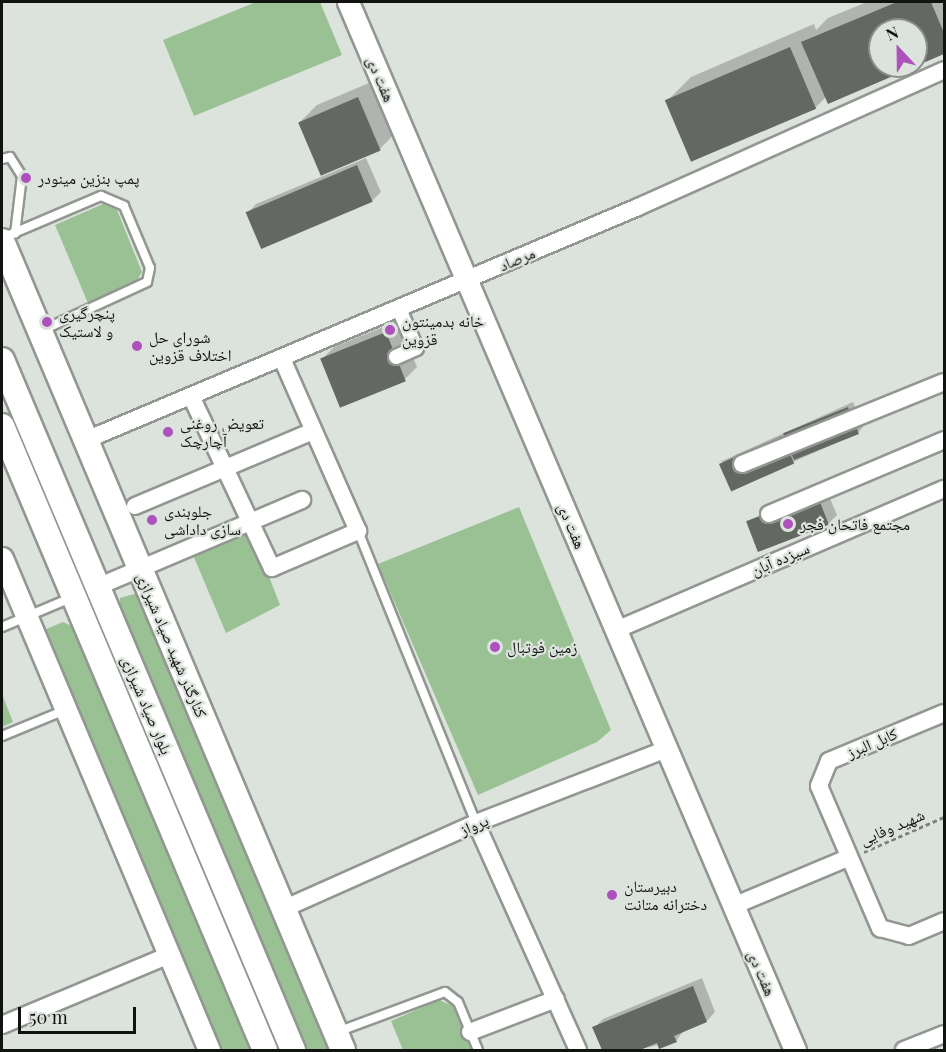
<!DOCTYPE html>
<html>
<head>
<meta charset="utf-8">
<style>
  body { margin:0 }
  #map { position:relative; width:946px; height:1052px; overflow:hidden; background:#dce2dc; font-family:"Playfair Display","Noto Naskh Arabic",serif }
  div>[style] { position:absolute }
  .green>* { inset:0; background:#99c193 }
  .shadow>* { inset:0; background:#0003 }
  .building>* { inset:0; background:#636863; transform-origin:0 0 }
  .path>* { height:3px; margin-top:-1.5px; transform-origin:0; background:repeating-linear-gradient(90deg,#7d817d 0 4.5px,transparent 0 7.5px) }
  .roads { filter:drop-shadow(2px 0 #929791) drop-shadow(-2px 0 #929791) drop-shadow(0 2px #929791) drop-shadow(0 -2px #929791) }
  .service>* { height:8px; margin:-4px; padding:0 4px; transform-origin:4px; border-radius:4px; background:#fff }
  .pedestrian>* { height:14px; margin:-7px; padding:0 7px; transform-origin:7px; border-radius:7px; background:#fff }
  .minor>* { height:16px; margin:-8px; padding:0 8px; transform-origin:8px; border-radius:8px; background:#fff }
  .tertiary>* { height:21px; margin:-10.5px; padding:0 10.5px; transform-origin:10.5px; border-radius:10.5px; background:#fff }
  .secondary>* { height:24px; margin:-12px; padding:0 12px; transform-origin:12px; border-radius:12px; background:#fff }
  .dots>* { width:16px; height:16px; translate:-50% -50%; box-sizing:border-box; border:3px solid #dce2dc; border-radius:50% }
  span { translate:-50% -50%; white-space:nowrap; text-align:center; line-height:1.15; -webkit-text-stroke:4.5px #dce2dc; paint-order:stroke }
  .street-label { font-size:16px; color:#111311 }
  .poi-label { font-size:16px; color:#111311 }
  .left { translate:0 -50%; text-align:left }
  .frame { position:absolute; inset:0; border:3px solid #111311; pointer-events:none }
  .north { position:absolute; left:868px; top:18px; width:60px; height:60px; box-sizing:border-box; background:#dce2dc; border:2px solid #8b8f8b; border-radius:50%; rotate:338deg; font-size:16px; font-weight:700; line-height:24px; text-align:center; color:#111311 }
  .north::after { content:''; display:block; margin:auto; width:21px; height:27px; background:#ad51bc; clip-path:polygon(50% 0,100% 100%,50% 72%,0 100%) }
  .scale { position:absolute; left:18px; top:1007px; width:118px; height:27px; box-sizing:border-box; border:3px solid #111311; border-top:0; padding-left:8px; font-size:18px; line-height:21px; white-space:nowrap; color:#111311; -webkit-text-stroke:4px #dce2dc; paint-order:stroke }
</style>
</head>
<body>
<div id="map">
  <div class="green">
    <div style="clip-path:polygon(256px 2px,320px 2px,342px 55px,194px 116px,163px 40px)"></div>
    <div style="clip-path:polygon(103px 204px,117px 210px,142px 272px,136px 282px,88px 303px,55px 225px)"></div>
    <div style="clip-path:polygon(519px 507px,611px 730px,597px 742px,478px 795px,378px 564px)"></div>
    <div style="clip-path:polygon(248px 534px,255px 540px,280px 605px,226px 633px,193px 555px)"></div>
    <div style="clip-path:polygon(138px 593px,335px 1050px,301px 1050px,119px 620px,120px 598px)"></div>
    <div style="clip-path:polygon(63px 622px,76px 628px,255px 1050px,221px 1050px,44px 630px)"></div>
    <div style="clip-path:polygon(2px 694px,13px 722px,2px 727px)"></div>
    <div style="clip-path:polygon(439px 1000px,453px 1006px,471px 1050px,403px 1050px,391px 1021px)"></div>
  </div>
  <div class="shadow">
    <div style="clip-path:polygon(867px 2px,944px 2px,944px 53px,916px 65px,916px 30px,880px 30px,880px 66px,913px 66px,826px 97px,815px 108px,667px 101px,691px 77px,814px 24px,816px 30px,828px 18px)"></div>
    <div style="clip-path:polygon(376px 80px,397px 131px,380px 149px,300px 122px,317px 105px)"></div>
    <div style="clip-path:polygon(366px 158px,381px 192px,372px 201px,248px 213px,256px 204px)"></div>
    <div style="clip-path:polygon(398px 321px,417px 367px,405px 379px,322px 359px,334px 347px)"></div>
    <div style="clip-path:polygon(853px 402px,863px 427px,858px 433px,793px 462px,720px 462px)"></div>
    <div style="clip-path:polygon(825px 487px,837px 515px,828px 524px,748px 523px)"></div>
    <div style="clip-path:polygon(702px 978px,715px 1012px,707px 1021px,684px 1030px,676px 1041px,636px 1050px,604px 1050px,594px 1028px,603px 1019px)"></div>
  </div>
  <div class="building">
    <div style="clip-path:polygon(evenodd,897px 2px,931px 2px,944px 33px,944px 54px,828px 104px,801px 42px,897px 2px,880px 30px,916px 30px,916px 66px,880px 66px,880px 30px)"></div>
    <div style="left:790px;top:47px;width:67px;height:136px;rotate:67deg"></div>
    <div style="left:358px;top:97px;width:58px;height:65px;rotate:67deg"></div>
    <div style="left:357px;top:165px;width:40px;height:121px;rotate:67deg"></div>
    <div style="left:386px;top:332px;width:53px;height:71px;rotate:68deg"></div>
    <div style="left:848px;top:407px;width:29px;height:70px;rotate:68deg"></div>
    <div style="left:782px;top:436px;width:30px;height:69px;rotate:66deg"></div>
    <div style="left:817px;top:494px;width:33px;height:76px;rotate:69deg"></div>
    <div style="clip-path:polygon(693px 986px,707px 1022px,674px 1036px,677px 1042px,659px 1049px,657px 1043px,640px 1050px,602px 1050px,592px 1027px)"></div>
  </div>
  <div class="path">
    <div style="left:864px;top:852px;width:87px;rotate:-23.6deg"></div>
  </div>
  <div class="roads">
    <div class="service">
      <div style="left:2px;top:159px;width:8px;rotate:-14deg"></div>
      <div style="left:10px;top:157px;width:22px;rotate:58deg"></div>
      <div style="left:22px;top:176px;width:58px;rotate:96.9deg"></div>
      <div style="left:2px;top:238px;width:108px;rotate:-23deg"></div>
      <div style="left:101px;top:196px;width:25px;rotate:23deg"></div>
      <div style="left:124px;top:206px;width:67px;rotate:67.2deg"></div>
      <div style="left:150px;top:268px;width:14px;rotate:102deg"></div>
      <div style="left:147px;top:282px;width:115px;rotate:155.2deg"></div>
      <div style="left:358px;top:531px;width:315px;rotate:68deg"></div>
      <div style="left:2px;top:627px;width:77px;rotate:-22.9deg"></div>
      <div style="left:2px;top:736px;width:68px;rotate:-22.4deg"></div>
      <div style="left:337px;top:1032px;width:115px;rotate:-20.3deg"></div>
      <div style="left:445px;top:992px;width:16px;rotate:38deg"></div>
      <div style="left:458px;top:1002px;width:52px;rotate:67.4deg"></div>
    </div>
    <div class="pedestrian">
      <div style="left:396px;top:357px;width:22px;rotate:-24deg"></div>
      <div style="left:416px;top:348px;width:43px;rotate:-113.6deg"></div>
    </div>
    <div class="minor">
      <div style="left:191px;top:396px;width:190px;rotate:64.8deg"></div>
      <div style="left:272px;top:568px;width:94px;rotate:-23.3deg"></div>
      <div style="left:358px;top:531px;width:188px;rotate:-113.8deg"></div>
      <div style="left:86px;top:440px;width:599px;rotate:-22.88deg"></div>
      <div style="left:638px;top:207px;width:335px;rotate:-24.1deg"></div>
      <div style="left:742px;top:464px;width:218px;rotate:-22.1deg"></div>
      <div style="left:135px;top:506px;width:193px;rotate:-22.8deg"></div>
      <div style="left:769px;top:514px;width:190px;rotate:-22.9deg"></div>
      <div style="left:97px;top:587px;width:223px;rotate:-23deg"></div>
      <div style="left:616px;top:630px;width:357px;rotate:-23.3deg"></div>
      <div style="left:944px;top:713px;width:125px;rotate:157.3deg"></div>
      <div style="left:829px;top:761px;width:27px;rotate:112deg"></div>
      <div style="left:819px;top:786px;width:155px;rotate:66.8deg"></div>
      <div style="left:880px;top:928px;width:30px;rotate:15deg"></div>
      <div style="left:909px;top:936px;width:38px;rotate:-23deg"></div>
      <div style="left:476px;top:823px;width:249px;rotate:65.8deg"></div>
      <div style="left:733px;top:906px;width:125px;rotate:-22.7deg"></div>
      <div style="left:283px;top:909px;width:211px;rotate:-24deg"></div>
      <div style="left:476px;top:823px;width:205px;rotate:-21.2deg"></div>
      <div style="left:2px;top:1025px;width:181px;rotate:-22.7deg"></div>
      <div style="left:470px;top:1032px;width:92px;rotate:-21deg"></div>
      <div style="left:904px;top:1050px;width:43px;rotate:-21.8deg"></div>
    </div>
    <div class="tertiary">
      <div style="left:348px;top:2px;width:1139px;rotate:66.9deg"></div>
      <div style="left:2px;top:558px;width:534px;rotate:67.18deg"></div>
    </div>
    <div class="secondary">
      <div style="left:2px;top:241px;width:878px;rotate:67.14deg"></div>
      <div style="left:2px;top:360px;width:749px;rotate:67.13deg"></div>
      <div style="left:2px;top:426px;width:677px;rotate:67.15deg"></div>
    </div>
  </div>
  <div class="dots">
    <div style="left:26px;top:178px;background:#ad51bc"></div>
    <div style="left:47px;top:322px;background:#ad51bc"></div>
    <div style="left:390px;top:330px;background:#ad51bc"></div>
    <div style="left:137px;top:346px;background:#ad51bc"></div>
    <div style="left:168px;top:432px;background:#ad51bc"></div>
    <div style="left:152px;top:520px;background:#ad51bc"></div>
    <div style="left:788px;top:524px;background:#ad51bc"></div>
    <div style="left:495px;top:647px;background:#ad51bc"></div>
    <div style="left:612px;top:895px;background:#ad51bc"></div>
  </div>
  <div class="street-label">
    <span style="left:381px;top:79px;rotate:67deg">هفت دی</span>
    <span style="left:517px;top:259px;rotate:-23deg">مرصاد</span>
    <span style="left:572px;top:526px;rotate:67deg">هفت دی</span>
    <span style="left:780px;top:559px;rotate:-23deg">سیزده آبان</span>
    <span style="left:172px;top:645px;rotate:67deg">کنارگذر شهید صیاد شیرازی</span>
    <span style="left:147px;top:705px;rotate:67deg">بلوار صیاد شیرازی</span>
    <span style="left:872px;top:743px;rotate:-23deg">کابل البرز</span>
    <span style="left:474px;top:825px;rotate:-23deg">پرواز</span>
    <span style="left:892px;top:827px;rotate:-23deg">شهید وفایی</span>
    <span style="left:762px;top:973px;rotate:67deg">هفت دی</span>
  </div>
  <div class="poi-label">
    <span class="left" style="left:38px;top:178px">پمپ بنزین مینودر</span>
    <span class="left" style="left:59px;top:322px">پنچرگیری<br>و لاستیک</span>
    <span class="left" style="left:402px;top:330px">خانه بدمینتون<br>قزوین</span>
    <span class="left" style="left:149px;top:346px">شورای حل<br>اختلاف قزوین</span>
    <span class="left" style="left:180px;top:432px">تعویض روغنی<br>آچارچک</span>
    <span class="left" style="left:164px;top:520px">جلوبندی<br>سازی داداشی</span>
    <span class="left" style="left:800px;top:524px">مجتمع فاتحان فجر</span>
    <span class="left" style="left:507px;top:647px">زمین فوتبال</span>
    <span class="left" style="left:624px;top:895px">دبیرستان<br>دخترانه متانت</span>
  </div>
  <div class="frame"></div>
  <div class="north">N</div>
  <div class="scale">50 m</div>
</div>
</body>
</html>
